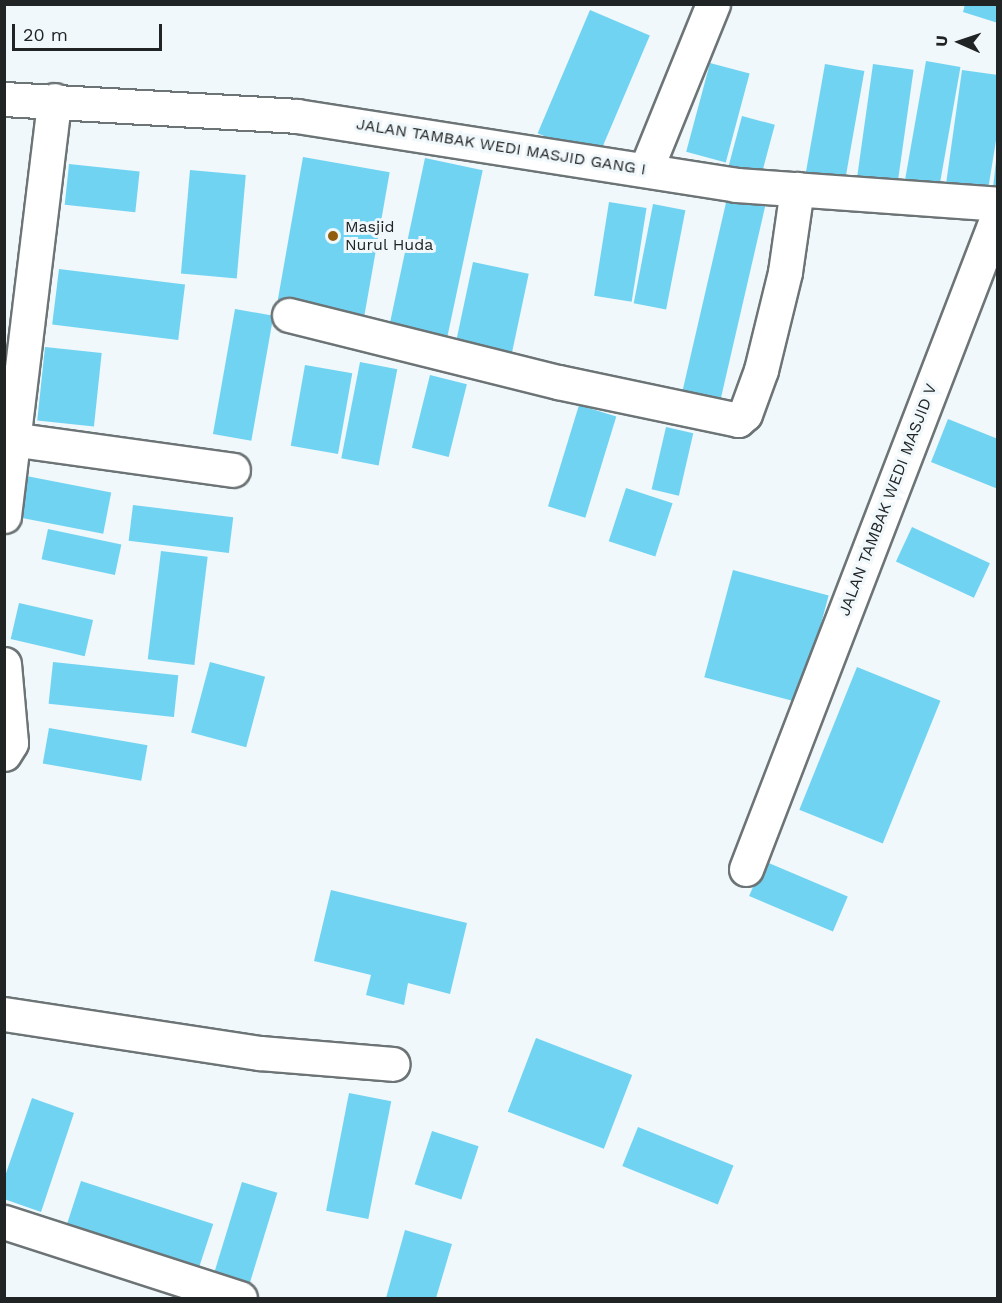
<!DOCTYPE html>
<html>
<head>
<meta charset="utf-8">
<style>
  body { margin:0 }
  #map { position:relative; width:1002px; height:1303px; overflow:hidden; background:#f0f8fb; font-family:"Work Sans",sans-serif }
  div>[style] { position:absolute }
  .building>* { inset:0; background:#71d3f2; transform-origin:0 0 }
  .roads { filter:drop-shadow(2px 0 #6d7476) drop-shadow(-2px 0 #6d7476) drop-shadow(0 2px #6d7476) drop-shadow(0 -2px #6d7476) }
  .street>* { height:33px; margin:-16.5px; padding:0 16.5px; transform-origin:16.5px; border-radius:16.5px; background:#fff }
  .dots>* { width:16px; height:16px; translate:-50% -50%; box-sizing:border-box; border:3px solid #f0f8fb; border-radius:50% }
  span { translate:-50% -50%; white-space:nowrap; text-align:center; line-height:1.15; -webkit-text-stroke:6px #f0f8fb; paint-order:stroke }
  .street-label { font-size:16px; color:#212425 }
  .poi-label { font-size:16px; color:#212425 }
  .left { translate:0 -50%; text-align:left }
  .frame { position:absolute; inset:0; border:6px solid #212425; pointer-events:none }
  .north { position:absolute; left:930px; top:12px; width:60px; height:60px; -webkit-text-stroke:4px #f0f8fb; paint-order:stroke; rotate:273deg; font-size:16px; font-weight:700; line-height:24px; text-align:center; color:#212425 }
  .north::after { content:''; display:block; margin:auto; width:21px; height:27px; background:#212425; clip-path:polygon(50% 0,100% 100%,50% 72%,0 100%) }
  .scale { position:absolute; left:12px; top:24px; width:150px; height:27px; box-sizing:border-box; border:3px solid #212425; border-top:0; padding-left:8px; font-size:18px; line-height:21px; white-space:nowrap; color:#212425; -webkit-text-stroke:4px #f0f8fb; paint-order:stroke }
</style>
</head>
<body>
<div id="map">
  <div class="building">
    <div style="clip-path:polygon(965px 4px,998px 4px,998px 23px,963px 12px)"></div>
    <div style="left:590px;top:10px;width:65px;height:134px;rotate:23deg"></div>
    <div style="left:926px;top:61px;width:35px;height:129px;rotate:10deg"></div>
    <div style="left:710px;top:63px;width:41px;height:92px;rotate:15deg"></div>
    <div style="left:825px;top:64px;width:40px;height:116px;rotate:10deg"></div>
    <div style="left:873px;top:64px;width:41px;height:115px;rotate:8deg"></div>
    <div style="clip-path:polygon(962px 70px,998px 75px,998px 128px,988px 190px,946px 184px)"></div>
    <div style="left:742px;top:116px;width:34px;height:52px;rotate:15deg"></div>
    <div style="left:303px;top:157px;width:88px;height:145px;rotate:10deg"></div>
    <div style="left:425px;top:158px;width:59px;height:177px;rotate:12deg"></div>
    <div style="clip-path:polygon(996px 161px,998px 161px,998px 189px,993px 188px)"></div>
    <div style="left:69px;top:164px;width:71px;height:41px;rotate:6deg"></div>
    <div style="left:190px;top:170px;width:56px;height:104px;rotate:5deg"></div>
    <div style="left:728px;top:194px;width:39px;height:210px;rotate:13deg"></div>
    <div style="left:609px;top:202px;width:38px;height:95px;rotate:9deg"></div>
    <div style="left:653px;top:204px;width:33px;height:101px;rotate:11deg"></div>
    <div style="left:473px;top:262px;width:57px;height:91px;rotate:12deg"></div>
    <div style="left:59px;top:269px;width:127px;height:56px;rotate:7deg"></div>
    <div style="left:235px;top:309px;width:39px;height:127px;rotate:10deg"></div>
    <div style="left:45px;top:347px;width:57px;height:74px;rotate:6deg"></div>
    <div style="left:360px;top:362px;width:38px;height:98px;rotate:11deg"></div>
    <div style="left:305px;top:365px;width:48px;height:82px;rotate:10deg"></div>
    <div style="left:430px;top:375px;width:38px;height:75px;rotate:14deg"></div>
    <div style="left:579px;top:405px;width:39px;height:106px;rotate:17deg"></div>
    <div style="clip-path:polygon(948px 419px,998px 439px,998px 489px,931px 462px)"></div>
    <div style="left:666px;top:427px;width:28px;height:64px;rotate:13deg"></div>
    <div style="left:16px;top:474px;width:97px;height:42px;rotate:11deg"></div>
    <div style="left:626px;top:488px;width:49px;height:56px;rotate:18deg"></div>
    <div style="left:133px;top:505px;width:101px;height:36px;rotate:7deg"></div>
    <div style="left:912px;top:527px;width:86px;height:38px;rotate:25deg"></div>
    <div style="left:48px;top:529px;width:75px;height:31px;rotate:12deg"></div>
    <div style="left:161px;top:551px;width:47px;height:109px;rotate:7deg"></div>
    <div style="left:733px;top:570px;width:99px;height:111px;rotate:15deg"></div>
    <div style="left:19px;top:603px;width:76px;height:37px;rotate:13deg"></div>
    <div style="left:53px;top:662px;width:126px;height:42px;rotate:6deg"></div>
    <div style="left:210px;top:662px;width:57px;height:73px;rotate:15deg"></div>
    <div style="left:857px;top:667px;width:90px;height:154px;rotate:22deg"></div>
    <div style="left:49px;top:728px;width:100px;height:36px;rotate:10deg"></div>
    <div style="left:764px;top:861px;width:91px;height:38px;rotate:23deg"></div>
    <div style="clip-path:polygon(331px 890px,467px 923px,450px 994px,408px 983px,404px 1005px,366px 995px,371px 975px,314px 961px)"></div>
    <div style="left:536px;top:1038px;width:103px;height:79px;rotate:21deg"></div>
    <div style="left:349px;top:1093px;width:43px;height:120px;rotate:11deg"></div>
    <div style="clip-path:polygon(32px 1098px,74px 1113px,41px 1212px,4px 1199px,4px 1179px)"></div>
    <div style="left:638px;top:1127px;width:103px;height:42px;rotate:22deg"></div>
    <div style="left:432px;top:1131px;width:49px;height:56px;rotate:18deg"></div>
    <div style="left:81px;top:1181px;width:139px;height:51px;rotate:18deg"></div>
    <div style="left:242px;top:1182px;width:37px;height:105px;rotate:17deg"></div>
    <div style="clip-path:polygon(405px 1230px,452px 1244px,436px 1298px,386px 1298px)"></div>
  </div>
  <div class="roads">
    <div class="street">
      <div style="left:4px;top:99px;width:293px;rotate:3.3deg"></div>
      <div style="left:297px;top:116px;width:444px;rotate:8.9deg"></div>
      <div style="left:736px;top:185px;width:263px;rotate:4.1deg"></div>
      <div style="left:646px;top:169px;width:178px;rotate:-67.9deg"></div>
      <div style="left:289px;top:315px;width:277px;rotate:14deg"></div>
      <div style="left:558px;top:382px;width:184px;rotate:11.9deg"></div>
      <div style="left:738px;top:420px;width:9px;rotate:-41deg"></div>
      <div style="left:745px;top:414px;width:47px;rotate:-70deg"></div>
      <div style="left:761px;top:370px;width:101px;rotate:-76.2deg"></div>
      <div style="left:785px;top:272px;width:84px;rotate:-81.8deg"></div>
      <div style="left:11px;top:439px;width:224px;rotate:7.9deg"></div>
      <div style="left:4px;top:516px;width:419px;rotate:-83.1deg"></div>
      <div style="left:4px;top:664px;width:79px;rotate:84.9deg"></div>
      <div style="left:11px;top:743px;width:13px;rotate:122deg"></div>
      <div style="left:746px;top:869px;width:701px;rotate:-68.93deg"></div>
      <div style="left:4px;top:1014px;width:259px;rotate:8.7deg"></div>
      <div style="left:260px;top:1053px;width:133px;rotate:4.7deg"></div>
      <div style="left:4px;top:1222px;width:248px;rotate:17.9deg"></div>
    </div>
  </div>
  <div class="dots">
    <div style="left:333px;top:236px;background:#915e0f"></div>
  </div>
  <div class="street-label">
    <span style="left:501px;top:147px;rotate:9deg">JALAN TAMBAK WEDI MASJID GANG I</span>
    <span style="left:888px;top:500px;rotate:-69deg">JALAN TAMBAK WEDI MASJID V</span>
  </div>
  <div class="poi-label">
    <span class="left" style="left:345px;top:236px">Masjid<br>Nurul Huda</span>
  </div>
  <div class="frame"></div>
  <div class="north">U</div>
  <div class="scale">20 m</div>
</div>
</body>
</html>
